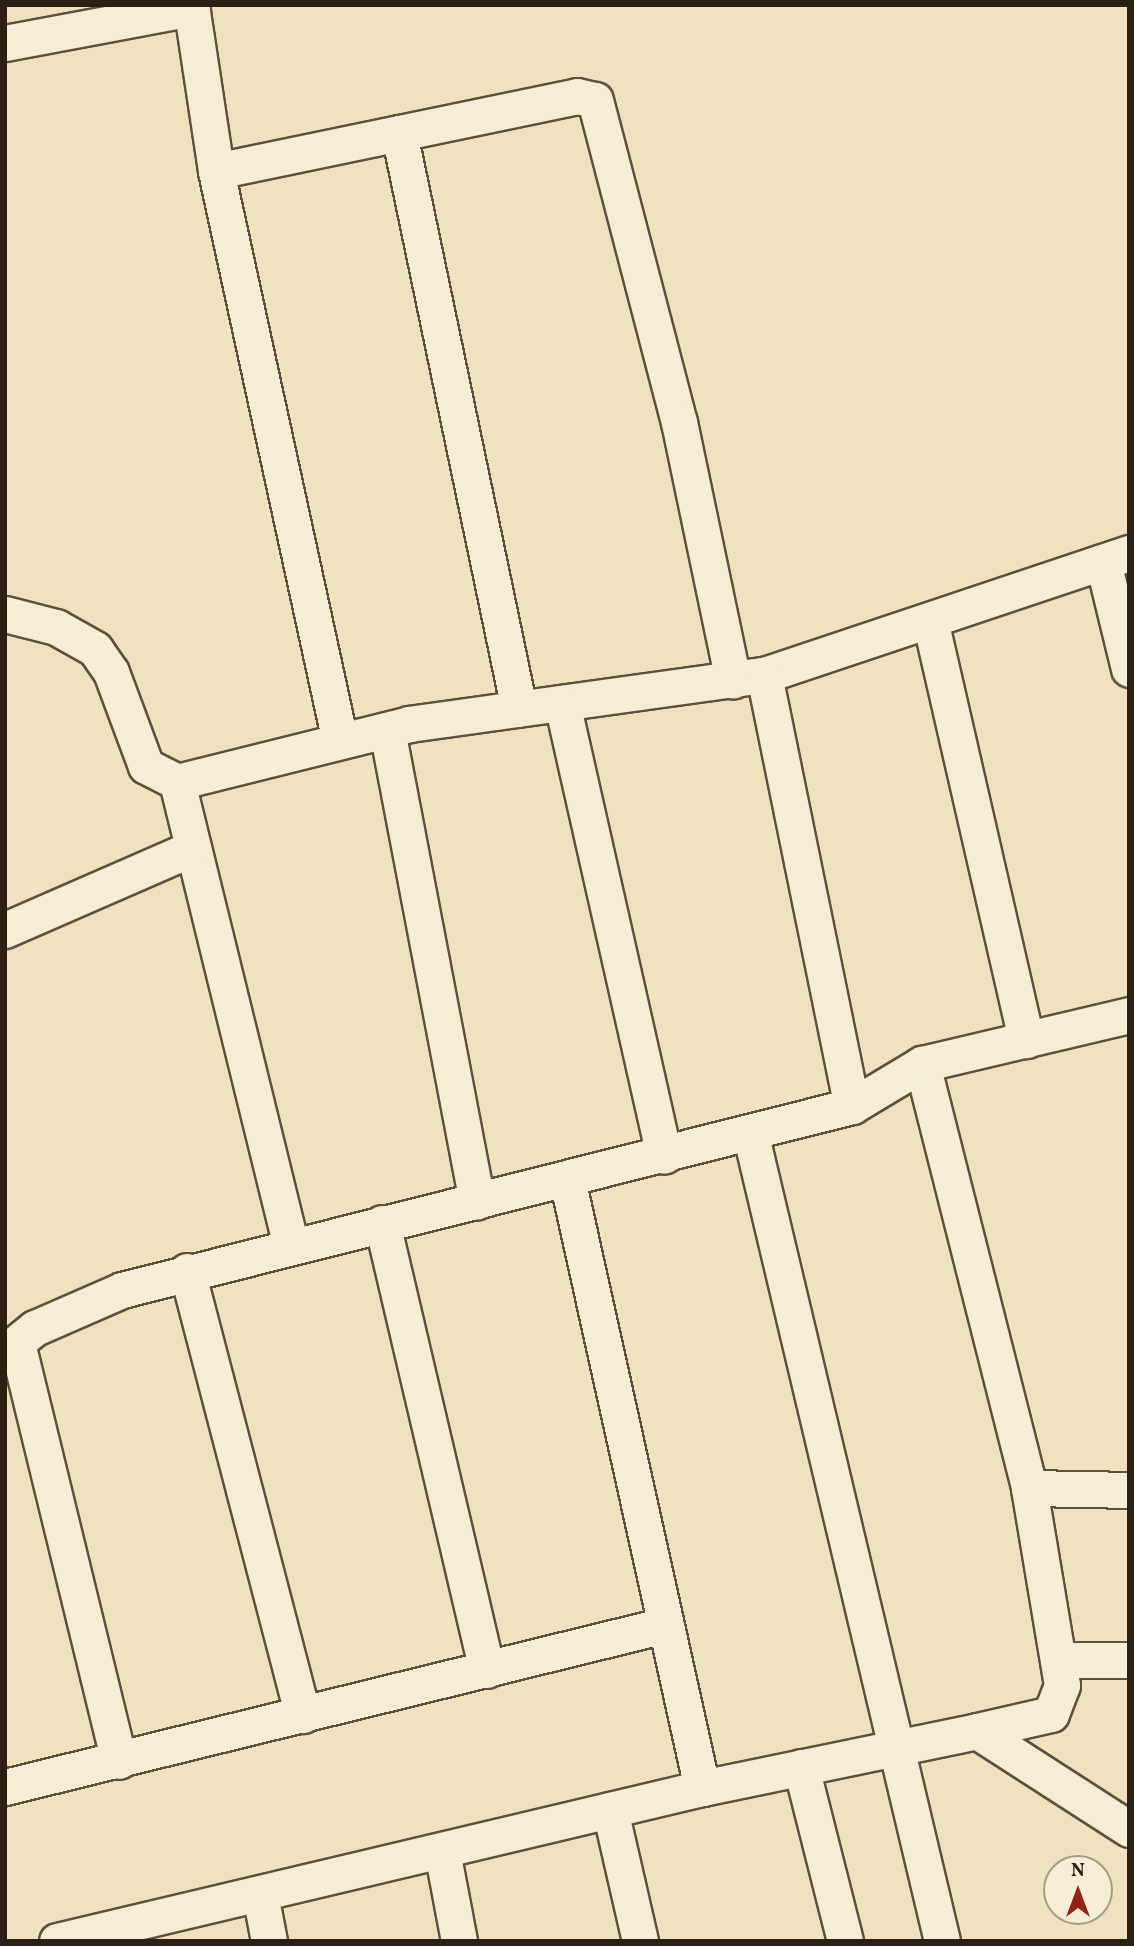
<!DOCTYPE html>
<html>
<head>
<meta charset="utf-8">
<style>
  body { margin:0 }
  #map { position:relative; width:1134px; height:1946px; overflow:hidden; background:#efe3bf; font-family:Vollkorn,serif }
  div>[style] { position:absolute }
  .roads { filter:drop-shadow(2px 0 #5e5040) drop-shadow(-2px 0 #5e5040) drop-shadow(0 2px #5e5040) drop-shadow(0 -2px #5e5040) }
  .minor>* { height:35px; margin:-17.5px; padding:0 17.5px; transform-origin:17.5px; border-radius:17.5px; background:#f5edd5 }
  span { translate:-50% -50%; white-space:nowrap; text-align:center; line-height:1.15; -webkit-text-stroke:5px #f5edd5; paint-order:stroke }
  .frame { position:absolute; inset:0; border:7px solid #2e1f15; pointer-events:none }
  .north { position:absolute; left:1043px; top:1855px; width:70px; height:70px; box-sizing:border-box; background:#f5edd5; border:2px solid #a59b88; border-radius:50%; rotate:0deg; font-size:19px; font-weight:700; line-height:28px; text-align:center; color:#2e1f15 }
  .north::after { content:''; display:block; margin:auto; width:24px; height:32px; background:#8f2418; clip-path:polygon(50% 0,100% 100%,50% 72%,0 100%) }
</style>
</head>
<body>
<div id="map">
  <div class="roads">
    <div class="minor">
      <div style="left:191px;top:5px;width:168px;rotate:81.4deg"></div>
      <div style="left:216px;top:171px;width:583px;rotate:77.73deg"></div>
      <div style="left:5px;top:43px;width:190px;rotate:-10.6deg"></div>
      <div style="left:399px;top:133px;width:588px;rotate:78.23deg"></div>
      <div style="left:216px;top:171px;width:369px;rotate:-11.7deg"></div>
      <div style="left:577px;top:96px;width:18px;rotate:13deg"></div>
      <div style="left:595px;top:100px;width:333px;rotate:75.4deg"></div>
      <div style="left:679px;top:422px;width:264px;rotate:78.2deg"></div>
      <div style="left:1103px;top:562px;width:110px;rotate:76.3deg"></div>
      <div style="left:5px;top:614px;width:53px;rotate:14.3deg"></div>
      <div style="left:56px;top:627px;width:45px;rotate:29.4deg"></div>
      <div style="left:95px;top:649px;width:28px;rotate:55deg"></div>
      <div style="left:111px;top:672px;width:100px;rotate:69.6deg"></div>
      <div style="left:146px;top:766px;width:35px;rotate:27deg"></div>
      <div style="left:177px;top:782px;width:239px;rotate:-14deg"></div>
      <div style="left:409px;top:724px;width:358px;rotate:-7.9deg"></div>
      <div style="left:764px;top:675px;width:385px;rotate:-18.5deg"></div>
      <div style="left:930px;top:620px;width:431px;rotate:77.1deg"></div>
      <div style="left:764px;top:675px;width:440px;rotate:78.5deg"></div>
      <div style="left:562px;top:703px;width:464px;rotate:77.3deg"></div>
      <div style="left:387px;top:730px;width:480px;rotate:79.2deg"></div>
      <div style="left:177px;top:782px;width:475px;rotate:76.2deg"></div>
      <div style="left:5px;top:930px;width:205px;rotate:-23.6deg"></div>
      <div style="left:922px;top:1064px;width:437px;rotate:75.8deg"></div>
      <div style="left:1029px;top:1488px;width:200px;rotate:80.5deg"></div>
      <div style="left:1062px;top:1685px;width:31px;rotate:111deg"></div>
      <div style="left:1051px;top:1714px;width:76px;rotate:167.1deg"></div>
      <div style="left:750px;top:1132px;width:831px;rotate:76.65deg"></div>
      <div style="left:567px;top:1179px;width:624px;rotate:77.5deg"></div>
      <div style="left:382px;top:1223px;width:459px;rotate:76.8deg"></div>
      <div style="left:187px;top:1271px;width:459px;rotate:75.4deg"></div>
      <div style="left:17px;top:1343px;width:430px;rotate:76.3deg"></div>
      <div style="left:5px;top:1352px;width:38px;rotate:-39deg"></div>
      <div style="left:35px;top:1328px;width:95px;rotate:-23.6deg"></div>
      <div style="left:122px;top:1290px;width:753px;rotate:-14.15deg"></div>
      <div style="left:852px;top:1106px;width:82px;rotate:-31deg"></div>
      <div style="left:922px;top:1064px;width:213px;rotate:-13.3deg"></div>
      <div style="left:1029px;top:1488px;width:100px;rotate:1.1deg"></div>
      <div style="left:1058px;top:1660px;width:71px"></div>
      <div style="left:801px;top:1767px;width:179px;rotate:75.8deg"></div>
      <div style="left:5px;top:1787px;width:680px;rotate:-13.79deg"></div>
      <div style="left:610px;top:1810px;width:134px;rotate:77.1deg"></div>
      <div style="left:442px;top:1851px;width:92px;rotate:79.3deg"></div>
      <div style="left:260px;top:1894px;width:48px;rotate:79.2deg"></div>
      <div style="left:57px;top:1941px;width:663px;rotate:-13.34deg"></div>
      <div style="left:702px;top:1788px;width:281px;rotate:-11.7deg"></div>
      <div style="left:977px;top:1731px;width:181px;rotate:32.8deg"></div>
    </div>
  </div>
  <div class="frame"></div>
  <div class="north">N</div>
</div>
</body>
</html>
